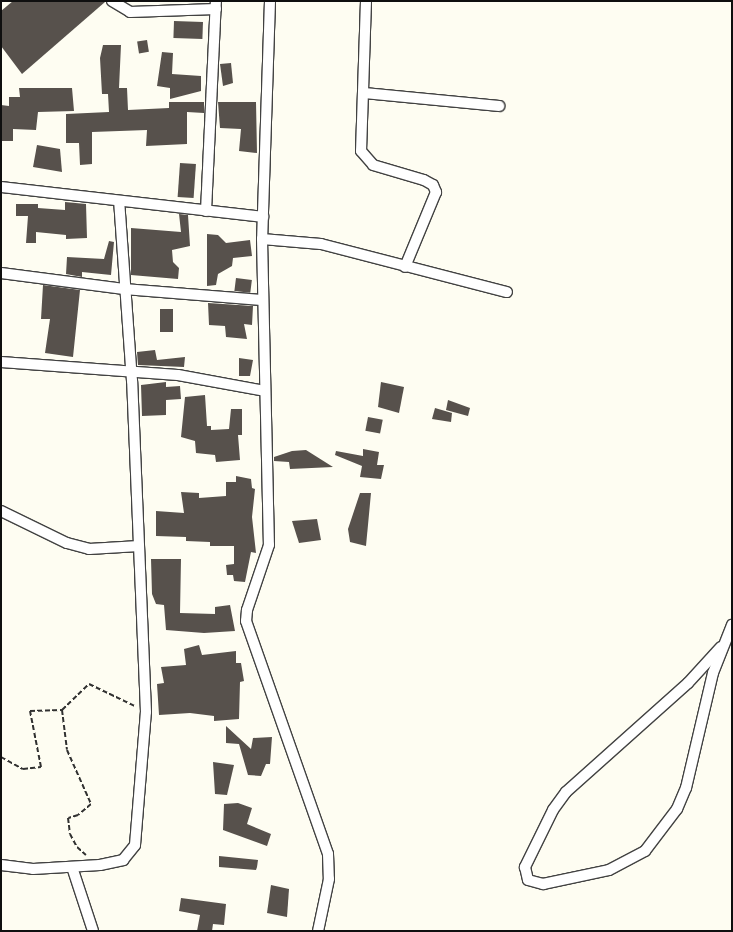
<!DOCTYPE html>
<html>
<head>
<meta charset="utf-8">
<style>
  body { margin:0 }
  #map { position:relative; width:733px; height:932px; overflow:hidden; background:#fefdf2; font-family:Bitter,serif }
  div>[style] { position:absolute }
  .building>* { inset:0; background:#57514c; transform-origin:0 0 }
  .path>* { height:2px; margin-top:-1px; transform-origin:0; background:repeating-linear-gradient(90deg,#313131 0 5px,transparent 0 7.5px) }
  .roads { filter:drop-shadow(1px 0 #424242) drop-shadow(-1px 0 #424242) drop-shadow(0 1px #424242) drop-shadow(0 -1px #424242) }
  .street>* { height:10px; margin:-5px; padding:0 5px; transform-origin:5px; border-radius:5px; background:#fff }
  span { translate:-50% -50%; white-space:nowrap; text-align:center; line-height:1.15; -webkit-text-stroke:5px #fff; paint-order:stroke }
  .frame { position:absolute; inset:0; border:2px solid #0f0f0f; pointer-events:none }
</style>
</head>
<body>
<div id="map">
  <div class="building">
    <div style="clip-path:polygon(13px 1px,105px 1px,105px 2px,22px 74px,1px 46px,1px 11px)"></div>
    <div style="left:174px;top:21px;width:29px;height:17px;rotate:2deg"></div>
    <div style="left:147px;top:40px;width:12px;height:10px;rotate:81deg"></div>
    <div style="clip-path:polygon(103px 45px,121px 45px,119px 88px,127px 88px,128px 110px,169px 108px,169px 102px,204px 102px,204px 113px,187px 112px,187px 144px,146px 146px,147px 130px,92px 132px,92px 164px,80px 165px,79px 143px,66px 143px,66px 114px,109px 112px,108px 94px,102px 94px,100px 58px)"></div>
    <div style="clip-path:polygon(162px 52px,173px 53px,172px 74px,201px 76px,201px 91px,170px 99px,170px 88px,157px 86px)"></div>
    <div style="clip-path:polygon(231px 63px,233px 83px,223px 86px,220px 64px)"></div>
    <div style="clip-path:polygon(19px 88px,72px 88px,74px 111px,38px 112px,36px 130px,13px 129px,13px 141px,1px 141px,1px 105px,9px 106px,9px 97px,20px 97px)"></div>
    <div style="clip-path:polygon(218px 102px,256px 102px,257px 153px,239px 151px,241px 129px,220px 128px)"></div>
    <div style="clip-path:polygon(37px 145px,60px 149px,62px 172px,33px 167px)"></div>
    <div style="left:180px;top:163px;width:16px;height:34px;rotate:4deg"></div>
    <div style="clip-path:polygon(65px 202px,86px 204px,87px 238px,66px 239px,66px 235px,36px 232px,36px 243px,26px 243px,28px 216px,16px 216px,16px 204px,38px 204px,38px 208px,65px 210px)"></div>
    <div style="clip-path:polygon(179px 214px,188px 215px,190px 246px,172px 250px,173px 262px,179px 268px,178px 279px,131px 275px,131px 228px,181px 232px)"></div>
    <div style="clip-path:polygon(207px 234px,218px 235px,226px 243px,250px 240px,252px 256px,233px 258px,232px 266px,218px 274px,216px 285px,207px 286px)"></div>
    <div style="clip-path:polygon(109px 241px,114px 242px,111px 275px,82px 272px,82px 277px,66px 274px,67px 257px,104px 259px)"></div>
    <div style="left:236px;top:278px;width:16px;height:13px;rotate:7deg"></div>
    <div style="clip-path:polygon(43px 285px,80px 290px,73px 357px,45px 353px,50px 319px,41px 319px)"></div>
    <div style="clip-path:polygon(208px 303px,253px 306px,252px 325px,244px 324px,247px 339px,226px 337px,225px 326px,209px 325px)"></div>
    <div style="left:160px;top:309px;width:13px;height:23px"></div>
    <div style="clip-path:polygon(155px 350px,157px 360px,185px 357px,184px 367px,138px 365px,137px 352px)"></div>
    <div style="clip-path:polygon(239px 358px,253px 360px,250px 376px,239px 376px)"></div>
    <div style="clip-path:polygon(166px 382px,166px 387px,180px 386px,181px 399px,166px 400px,166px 415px,142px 416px,141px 385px)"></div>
    <div style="clip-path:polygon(381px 382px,404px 387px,399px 413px,378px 407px)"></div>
    <div style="clip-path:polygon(205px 395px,207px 426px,211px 426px,211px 430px,229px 429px,231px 409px,242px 409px,242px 435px,238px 435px,240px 460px,216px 462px,215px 455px,196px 453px,195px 441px,181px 437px,185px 397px)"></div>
    <div style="clip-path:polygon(448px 400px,470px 408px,468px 416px,446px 410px)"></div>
    <div style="clip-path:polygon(435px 408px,452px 413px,451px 422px,432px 419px)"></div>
    <div style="left:368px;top:417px;width:15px;height:14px;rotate:11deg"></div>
    <div style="clip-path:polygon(363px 449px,379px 452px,377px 465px,384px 465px,381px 479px,360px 477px,362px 466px,335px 455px,336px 451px,363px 456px)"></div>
    <div style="clip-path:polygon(306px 450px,333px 467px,290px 469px,289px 462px,274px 461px,274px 457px,292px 451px)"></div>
    <div style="clip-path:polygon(236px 476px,251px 479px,252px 488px,255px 489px,252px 517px,256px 553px,251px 552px,245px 582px,234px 581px,233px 575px,227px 575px,226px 565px,234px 564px,234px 546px,210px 546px,210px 542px,186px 541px,186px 537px,156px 536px,156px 511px,184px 513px,181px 492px,199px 493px,199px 498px,226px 496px,226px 482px,236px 482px)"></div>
    <div style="clip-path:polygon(360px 493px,371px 493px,366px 546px,350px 542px,348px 529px)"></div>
    <div style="clip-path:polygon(317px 519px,321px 540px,299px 543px,292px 521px)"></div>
    <div style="clip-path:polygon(151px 559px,181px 559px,180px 613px,215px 614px,215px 607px,230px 605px,235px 631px,204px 633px,166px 630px,164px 605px,156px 604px,152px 594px)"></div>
    <div style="clip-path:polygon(199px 645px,202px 655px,236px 651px,236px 663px,241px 663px,244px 681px,240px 682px,239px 719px,214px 721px,214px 716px,190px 713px,159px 715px,157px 684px,164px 683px,161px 667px,186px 665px,184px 649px)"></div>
    <div style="clip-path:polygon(226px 726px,251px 749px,253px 738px,272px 737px,270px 764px,266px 764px,261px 776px,248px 775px,239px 744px,226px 743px)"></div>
    <div style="clip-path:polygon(213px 762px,234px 765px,227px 795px,215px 794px)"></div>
    <div style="clip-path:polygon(238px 803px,252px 808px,247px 824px,271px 834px,267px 846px,223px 830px,224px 804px)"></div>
    <div style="clip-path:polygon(219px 856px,258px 860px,257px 867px,256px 870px,219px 867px)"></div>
    <div style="clip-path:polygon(271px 885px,289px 889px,287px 917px,267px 913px)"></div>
    <div style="clip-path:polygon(181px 898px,226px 904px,224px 925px,213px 924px,212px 931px,197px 931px,200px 915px,179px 911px)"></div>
  </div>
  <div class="path">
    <div style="left:62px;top:710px;width:40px;rotate:82.9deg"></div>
    <div style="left:67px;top:750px;width:59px;rotate:66deg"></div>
    <div style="left:91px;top:804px;width:17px;rotate:140deg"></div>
    <div style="left:78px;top:815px;width:10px;rotate:163deg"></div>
    <div style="left:68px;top:818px;width:16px;rotate:83deg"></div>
    <div style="left:70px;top:834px;width:15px;rotate:62deg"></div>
    <div style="left:77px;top:847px;width:12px;rotate:42deg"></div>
    <div style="left:1px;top:757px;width:25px;rotate:29deg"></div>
    <div style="left:23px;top:769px;width:18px;rotate:-6deg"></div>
    <div style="left:41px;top:767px;width:57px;rotate:-101.1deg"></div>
    <div style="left:30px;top:711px;width:32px;rotate:-2deg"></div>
    <div style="left:62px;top:710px;width:37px;rotate:-44deg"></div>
    <div style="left:89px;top:684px;width:51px;rotate:25.6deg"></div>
  </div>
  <div class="roads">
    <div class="street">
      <div style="left:112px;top:1px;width:21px;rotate:31deg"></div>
      <div style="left:130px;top:12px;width:86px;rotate:-2deg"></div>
      <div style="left:270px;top:1px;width:238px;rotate:91.9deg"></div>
      <div style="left:262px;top:239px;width:306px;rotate:88.7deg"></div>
      <div style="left:269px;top:545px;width:69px;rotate:108.7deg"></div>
      <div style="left:247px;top:610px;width:11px;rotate:95deg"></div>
      <div style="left:246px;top:621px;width:247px;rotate:70.6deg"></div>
      <div style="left:328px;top:854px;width:25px;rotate:88deg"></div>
      <div style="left:329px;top:879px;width:53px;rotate:101.9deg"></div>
      <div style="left:366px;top:1px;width:150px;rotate:91.9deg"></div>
      <div style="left:361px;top:151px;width:18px;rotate:49deg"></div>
      <div style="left:373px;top:165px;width:53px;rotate:16.4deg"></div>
      <div style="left:424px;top:180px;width:10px;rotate:29deg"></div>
      <div style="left:433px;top:185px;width:8px;rotate:67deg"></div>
      <div style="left:436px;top:192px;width:81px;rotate:112.5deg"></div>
      <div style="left:364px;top:93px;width:136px;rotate:5.5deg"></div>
      <div style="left:1px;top:187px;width:264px;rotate:6.5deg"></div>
      <div style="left:206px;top:211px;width:210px;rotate:-87.3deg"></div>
      <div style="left:262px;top:239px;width:59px;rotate:4.8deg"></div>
      <div style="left:321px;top:244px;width:192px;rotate:14.5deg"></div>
      <div style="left:1px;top:273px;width:124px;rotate:7.4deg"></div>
      <div style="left:124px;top:289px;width:138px;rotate:4.6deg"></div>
      <div style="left:1px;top:362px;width:177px;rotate:4.2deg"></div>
      <div style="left:178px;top:375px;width:88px;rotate:10.4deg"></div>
      <div style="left:1px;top:511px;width:73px;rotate:25.9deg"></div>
      <div style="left:67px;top:543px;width:23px;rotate:15deg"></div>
      <div style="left:89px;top:549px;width:50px;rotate:-3.4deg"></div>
      <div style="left:721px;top:647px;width:49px;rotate:132.5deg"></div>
      <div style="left:688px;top:683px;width:164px;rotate:138.2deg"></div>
      <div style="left:566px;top:792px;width:22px;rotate:126deg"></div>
      <div style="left:553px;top:810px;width:64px;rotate:116.2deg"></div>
      <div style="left:525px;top:867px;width:13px;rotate:77deg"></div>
      <div style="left:528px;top:880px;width:16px;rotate:15deg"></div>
      <div style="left:543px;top:884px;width:67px;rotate:-12deg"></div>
      <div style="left:609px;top:870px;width:41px;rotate:-27.8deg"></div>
      <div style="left:645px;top:851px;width:53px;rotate:-52.7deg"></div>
      <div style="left:677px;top:809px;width:23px;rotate:-67deg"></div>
      <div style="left:686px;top:788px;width:118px;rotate:-76.8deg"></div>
      <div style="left:713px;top:673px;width:52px;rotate:-68.4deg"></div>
      <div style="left:1px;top:865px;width:32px;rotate:7deg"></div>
      <div style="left:33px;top:869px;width:67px;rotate:-3.4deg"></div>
      <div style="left:100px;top:865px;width:24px;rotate:-12deg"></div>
      <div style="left:123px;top:860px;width:19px;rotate:-51deg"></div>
      <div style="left:135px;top:845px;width:133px;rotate:-85.3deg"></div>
      <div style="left:146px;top:712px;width:331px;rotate:-92.4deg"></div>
      <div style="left:132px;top:381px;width:180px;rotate:-94.1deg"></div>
      <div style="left:72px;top:867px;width:67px;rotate:71.8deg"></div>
    </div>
  </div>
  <div class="frame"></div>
</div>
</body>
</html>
